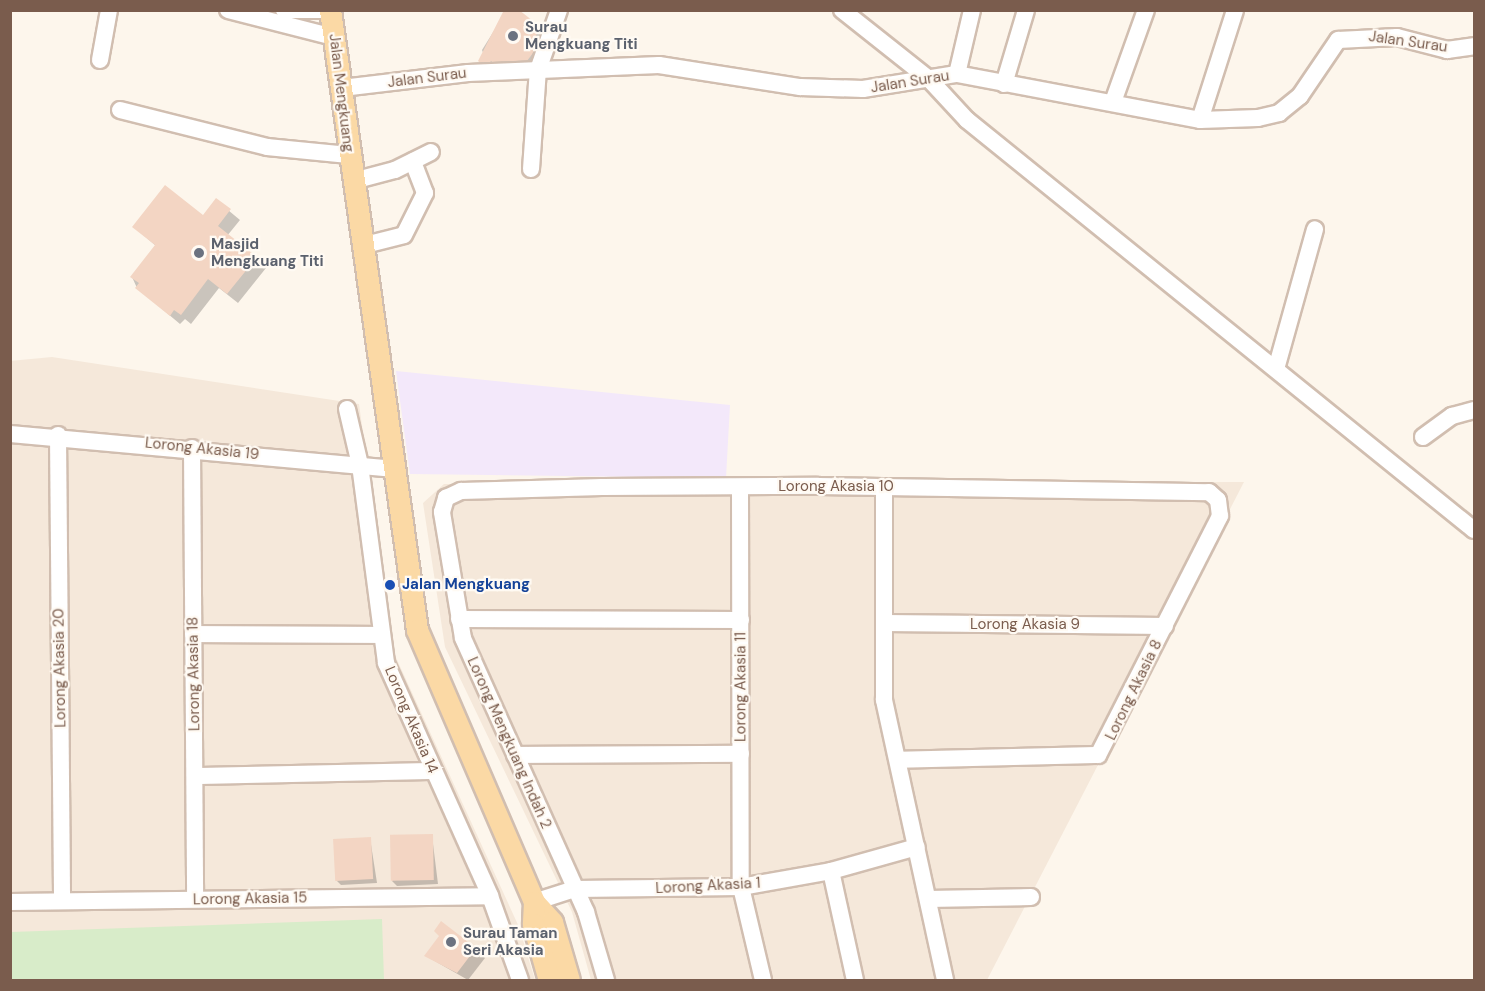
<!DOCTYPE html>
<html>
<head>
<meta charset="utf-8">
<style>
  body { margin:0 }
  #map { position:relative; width:1485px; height:991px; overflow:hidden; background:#fdf6ec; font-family:"DM Sans",sans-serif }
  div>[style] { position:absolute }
  .residential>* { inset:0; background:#f5e8da }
  .education>* { inset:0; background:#f3e8fa }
  .green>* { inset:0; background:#d8ecc9 }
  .shadow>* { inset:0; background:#0003 }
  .building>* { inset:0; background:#f3d5c3; transform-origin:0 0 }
  .roads { filter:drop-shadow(2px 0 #d1beb0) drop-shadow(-2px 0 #d1beb0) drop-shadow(0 2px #d1beb0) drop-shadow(0 -2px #d1beb0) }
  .minor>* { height:16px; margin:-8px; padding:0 8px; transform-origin:8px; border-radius:8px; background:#fff }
  .major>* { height:21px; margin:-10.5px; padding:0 10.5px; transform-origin:10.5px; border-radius:10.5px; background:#fbd9a5 }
  .dots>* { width:16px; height:16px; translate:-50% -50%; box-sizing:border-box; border:3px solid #fffaf3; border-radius:50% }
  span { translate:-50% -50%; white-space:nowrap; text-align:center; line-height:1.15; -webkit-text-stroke:4.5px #fffaf3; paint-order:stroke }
  .worship-label { font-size:15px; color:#5b616d; font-weight:700 }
  .left { translate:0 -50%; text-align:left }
  .street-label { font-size:15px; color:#7a5c4d }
  .transit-label { font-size:15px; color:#164399; font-weight:700 }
  .frame { position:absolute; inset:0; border:12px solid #7a5c4d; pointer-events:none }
</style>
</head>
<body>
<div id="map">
  <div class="residential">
    <div style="clip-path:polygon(52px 357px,359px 404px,393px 651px,519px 927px,535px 980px,11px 980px,10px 361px)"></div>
    <div style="clip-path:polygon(1244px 482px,987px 980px,591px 980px,572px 912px,445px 647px,423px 503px,444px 484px)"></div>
  </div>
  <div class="education">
    <div style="clip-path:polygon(396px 371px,730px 405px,726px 478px,410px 474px)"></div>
  </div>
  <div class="green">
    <div style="clip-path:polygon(382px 919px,384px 980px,11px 980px,11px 932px)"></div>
  </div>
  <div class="shadow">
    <div style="clip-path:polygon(507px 10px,550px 38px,531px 78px,490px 71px,482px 50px)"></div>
    <div style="clip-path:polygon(216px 200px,240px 220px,227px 236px,266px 268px,238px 303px,219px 288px,191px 324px,185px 319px,180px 324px,137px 288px,132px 277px,156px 246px,134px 227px,203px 217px)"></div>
    <div style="clip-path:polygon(432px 836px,438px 884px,397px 886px,392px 881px)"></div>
    <div style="clip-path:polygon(370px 838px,377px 883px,341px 885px,336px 880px)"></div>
    <div style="clip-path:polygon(441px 936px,475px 949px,485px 958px,468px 980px,426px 956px)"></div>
  </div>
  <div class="building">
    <div style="clip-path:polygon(504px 10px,519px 10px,542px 28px,529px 44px,536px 49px,521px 69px,500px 68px,491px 61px,486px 68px,478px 61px)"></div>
    <div style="clip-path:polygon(165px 185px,203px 215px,216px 198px,231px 209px,218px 226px,257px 257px,227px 294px,208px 279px,181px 315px,174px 310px,170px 316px,135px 288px,139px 283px,130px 277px,155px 245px,132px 227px)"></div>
    <div style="left:433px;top:834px;width:46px;height:43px;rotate:89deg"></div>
    <div style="left:371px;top:837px;width:42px;height:38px;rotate:87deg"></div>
    <div style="clip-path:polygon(441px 921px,476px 948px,457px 973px,424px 956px,439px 936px,434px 931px)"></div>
  </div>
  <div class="roads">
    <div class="minor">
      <div style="left:228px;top:10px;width:109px;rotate:14.3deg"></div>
      <div style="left:284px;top:10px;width:37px"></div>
      <div style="left:842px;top:10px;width:111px;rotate:38.4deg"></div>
      <div style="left:929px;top:79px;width:56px;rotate:47.2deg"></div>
      <div style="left:967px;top:120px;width:652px;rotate:38.96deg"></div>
      <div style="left:100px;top:60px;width:51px;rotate:-79.8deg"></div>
      <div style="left:957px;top:74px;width:66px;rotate:-76.8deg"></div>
      <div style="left:1004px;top:84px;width:77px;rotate:-73.4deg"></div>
      <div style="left:342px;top:88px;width:127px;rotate:-6.8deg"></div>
      <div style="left:468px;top:73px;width:191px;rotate:-2.4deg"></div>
      <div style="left:659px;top:65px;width:143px;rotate:8.9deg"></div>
      <div style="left:800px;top:87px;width:63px;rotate:1.8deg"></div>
      <div style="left:863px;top:89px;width:95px;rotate:-9.1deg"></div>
      <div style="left:957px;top:74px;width:247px;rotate:10.7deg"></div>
      <div style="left:1200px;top:120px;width:58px;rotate:-2deg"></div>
      <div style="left:1258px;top:118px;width:22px;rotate:-13deg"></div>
      <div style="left:1279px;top:113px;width:27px;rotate:-39deg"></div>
      <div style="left:1300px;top:96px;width:68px;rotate:-55.8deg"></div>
      <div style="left:1338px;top:40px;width:59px;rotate:-2.9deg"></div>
      <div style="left:1397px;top:37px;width:52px;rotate:14.6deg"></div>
      <div style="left:1447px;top:50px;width:27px;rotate:-8deg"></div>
      <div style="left:1113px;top:102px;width:98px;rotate:-70.3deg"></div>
      <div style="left:120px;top:110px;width:152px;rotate:14.1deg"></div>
      <div style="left:267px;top:147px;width:82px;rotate:5.6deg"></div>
      <div style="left:1200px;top:120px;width:115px;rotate:-72.3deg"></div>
      <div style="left:531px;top:169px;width:99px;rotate:-86deg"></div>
      <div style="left:538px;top:70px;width:64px;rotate:-70.7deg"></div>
      <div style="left:353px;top:181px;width:43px;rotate:-14.7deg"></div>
      <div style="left:395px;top:170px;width:40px;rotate:-26.6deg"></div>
      <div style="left:361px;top:246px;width:44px;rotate:-14.3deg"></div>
      <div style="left:404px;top:235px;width:47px;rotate:-63.4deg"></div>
      <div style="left:425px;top:193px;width:34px;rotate:-111deg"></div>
      <div style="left:1276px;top:369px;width:145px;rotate:-74.4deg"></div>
      <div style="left:347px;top:409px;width:57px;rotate:76.9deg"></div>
      <div style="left:360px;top:465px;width:200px;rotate:82.5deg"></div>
      <div style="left:386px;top:663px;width:255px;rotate:65.9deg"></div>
      <div style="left:490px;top:896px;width:89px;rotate:70.3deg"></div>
      <div style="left:10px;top:434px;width:384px;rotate:5.2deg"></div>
      <div style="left:58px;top:435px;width:466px;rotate:89.5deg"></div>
      <div style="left:1423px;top:437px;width:36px;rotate:-36deg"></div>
      <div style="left:1452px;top:416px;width:23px;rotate:-15deg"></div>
      <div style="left:192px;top:448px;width:451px;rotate:89.6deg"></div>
      <div style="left:884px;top:487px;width:213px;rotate:90deg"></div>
      <div style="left:884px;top:700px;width:287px;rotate:77.7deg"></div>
      <div style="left:740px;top:488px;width:399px;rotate:89.9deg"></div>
      <div style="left:741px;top:887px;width:96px;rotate:76.7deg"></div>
      <div style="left:459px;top:619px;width:282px;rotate:0.2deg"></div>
      <div style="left:884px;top:623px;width:281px;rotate:0.6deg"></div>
      <div style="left:193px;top:634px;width:188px;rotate:0.3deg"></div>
      <div style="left:515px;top:755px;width:226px;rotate:-0.3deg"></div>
      <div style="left:196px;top:776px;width:237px;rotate:-1.2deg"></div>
      <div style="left:831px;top:871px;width:112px;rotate:77.6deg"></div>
      <div style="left:928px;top:899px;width:103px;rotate:-1.1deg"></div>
      <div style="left:10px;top:902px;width:480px;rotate:-0.7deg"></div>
      <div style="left:534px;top:902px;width:43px;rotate:-17.6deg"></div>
      <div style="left:575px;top:889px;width:166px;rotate:-0.7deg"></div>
      <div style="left:741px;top:887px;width:91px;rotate:-10.1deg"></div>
      <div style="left:831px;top:871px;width:89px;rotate:-15.6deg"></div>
      <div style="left:606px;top:980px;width:71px;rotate:-106.4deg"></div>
      <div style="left:586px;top:912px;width:300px;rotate:-114.2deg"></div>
      <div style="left:463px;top:638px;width:128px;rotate:-99.5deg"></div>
      <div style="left:442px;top:512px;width:15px;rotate:-74deg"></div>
      <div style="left:446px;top:498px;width:17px;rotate:-25deg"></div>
      <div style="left:461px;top:491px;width:141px;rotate:-1.6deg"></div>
      <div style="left:602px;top:487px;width:216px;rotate:-0.3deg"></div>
      <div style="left:818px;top:486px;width:391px;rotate:0.9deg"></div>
      <div style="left:1209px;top:492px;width:12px;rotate:42deg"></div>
      <div style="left:1218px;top:500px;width:16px;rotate:83deg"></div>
      <div style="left:1220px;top:516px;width:268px;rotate:117deg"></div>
      <div style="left:1098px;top:755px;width:200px;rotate:178.6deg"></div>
    </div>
    <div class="major">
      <div style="left:330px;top:10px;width:626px;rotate:82.01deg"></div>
      <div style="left:417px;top:630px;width:296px;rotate:66.7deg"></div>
      <div style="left:534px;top:902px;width:27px;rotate:48deg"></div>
      <div style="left:552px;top:922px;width:60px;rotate:73.7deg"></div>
      <div style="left:534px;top:902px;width:22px;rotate:93deg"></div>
      <div style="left:533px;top:924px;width:58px;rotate:74.1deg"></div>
    </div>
  </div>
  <div class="dots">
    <div style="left:513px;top:36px;background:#6b7280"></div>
    <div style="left:199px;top:253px;background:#6b7280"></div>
    <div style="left:390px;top:585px;background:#1a4fb4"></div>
    <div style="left:451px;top:942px;background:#6b7280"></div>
  </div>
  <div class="worship-label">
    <span class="left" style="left:525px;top:36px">Surau<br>Mengkuang Titi</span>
    <span class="left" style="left:211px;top:253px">Masjid<br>Mengkuang Titi</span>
    <span class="left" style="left:463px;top:942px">Surau Taman<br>Seri Akasia</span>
  </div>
  <div class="street-label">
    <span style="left:1408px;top:42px;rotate:8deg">Jalan Surau</span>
    <span style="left:427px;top:78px;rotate:-7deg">Jalan Surau</span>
    <span style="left:910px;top:82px;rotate:-9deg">Jalan Surau</span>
    <span style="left:341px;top:93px;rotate:83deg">Jalan Mengkuang</span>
    <span style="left:202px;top:449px;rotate:6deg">Lorong Akasia 19</span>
    <span style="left:836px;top:487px">Lorong Akasia 10</span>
    <span style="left:1025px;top:625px">Lorong Akasia 9</span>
    <span style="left:60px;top:668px;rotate:-91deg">Lorong Akasia 20</span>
    <span style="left:194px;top:674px;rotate:-91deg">Lorong Akasia 18</span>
    <span style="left:741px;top:687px;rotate:-90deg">Lorong Akasia 11</span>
    <span style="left:1134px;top:690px;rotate:-64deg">Lorong Akasia 8</span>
    <span style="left:411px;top:720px;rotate:67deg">Lorong Akasia 14</span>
    <span style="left:509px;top:743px;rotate:66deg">Lorong Mengkuang Indah 2</span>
    <span style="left:708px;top:886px;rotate:-3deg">Lorong Akasia 1</span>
    <span style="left:250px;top:899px;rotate:-1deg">Lorong Akasia 15</span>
  </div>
  <div class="transit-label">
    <span class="left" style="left:402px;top:585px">Jalan Mengkuang</span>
  </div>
  <div class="frame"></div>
</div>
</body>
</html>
